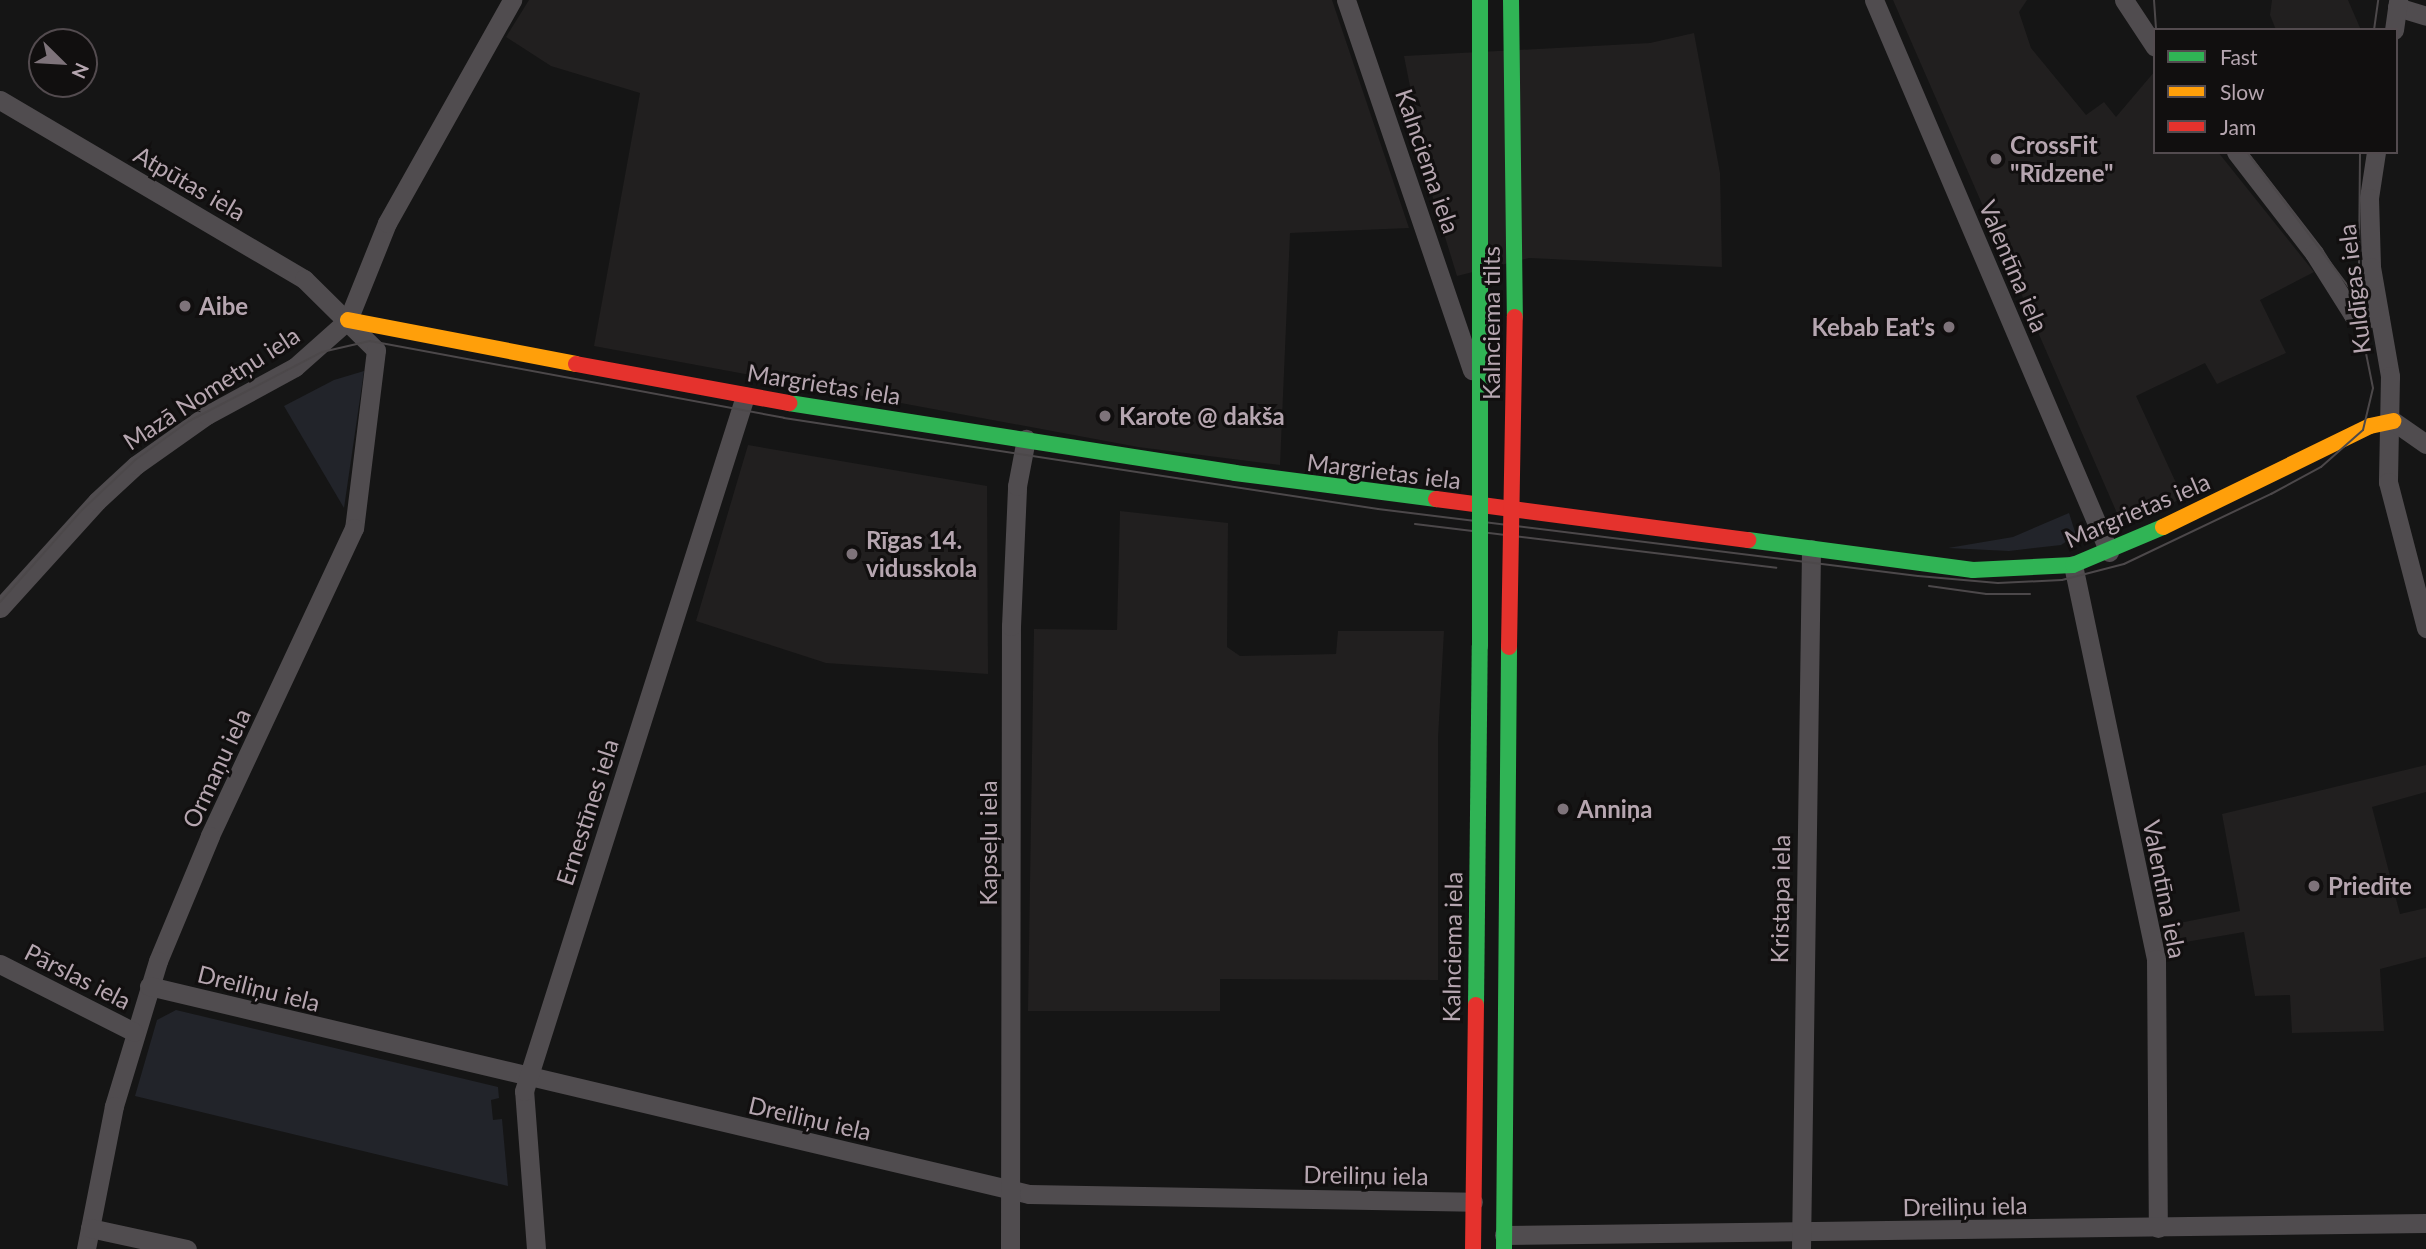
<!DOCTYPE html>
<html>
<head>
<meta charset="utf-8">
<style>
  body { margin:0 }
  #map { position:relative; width:2426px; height:1249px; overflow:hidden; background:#151515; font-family:Lato,sans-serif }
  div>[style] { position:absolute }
  .built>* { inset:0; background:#211f1f }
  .green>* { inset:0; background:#22242a }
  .street>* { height:19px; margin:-9.5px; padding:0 9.5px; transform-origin:9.5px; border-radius:9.5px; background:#504c4f }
  .fast>* { height:16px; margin:-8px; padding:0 8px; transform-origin:8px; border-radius:8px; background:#30b455 }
  .slow>* { height:16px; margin:-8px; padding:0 8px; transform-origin:8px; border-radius:8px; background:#ff9f0a }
  .jam>* { height:16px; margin:-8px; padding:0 8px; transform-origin:8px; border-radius:8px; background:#e5322d }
  .tram>* { height:2px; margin:-1px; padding:0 1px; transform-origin:1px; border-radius:1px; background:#4c484a }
  .fast-bridge>* { height:16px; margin:-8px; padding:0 8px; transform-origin:8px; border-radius:8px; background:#30b455 }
  .jam-bridge>* { height:16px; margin:-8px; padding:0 8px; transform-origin:8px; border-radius:8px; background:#e5322d }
  .dots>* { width:19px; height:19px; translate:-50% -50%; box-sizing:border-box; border:4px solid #110f0f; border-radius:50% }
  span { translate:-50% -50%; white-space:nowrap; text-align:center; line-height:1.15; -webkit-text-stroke:6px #110f0f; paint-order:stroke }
  .poi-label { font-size:24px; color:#b6a6b0; font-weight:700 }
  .left { translate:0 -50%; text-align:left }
  .right { translate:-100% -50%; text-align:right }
  .street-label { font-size:24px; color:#b6a6b0 }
  .legend { position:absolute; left:2153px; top:28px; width:245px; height:126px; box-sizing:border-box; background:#110f0f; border:2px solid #534b4f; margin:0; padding:9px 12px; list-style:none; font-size:21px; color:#b6a6b0 }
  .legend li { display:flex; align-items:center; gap:14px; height:35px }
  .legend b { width:35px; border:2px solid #534b4f }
  .north { position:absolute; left:28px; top:28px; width:70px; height:70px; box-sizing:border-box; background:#110f0f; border:2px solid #534b4f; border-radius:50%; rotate:114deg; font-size:19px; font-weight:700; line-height:28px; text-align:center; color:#b6a6b0 }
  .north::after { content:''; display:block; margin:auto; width:24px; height:32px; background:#7e737a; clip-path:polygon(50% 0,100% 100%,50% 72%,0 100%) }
</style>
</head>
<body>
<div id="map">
  <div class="built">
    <div style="clip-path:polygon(529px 0,1332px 0,1409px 228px,1290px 233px,1280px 465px,1138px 447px,594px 346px,640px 93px,551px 66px,506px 37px)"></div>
    <div style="clip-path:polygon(1893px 0,2027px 0,2019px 12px,2031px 48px,2086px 115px,2104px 102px,2116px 117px,2155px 71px,2155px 152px,2218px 152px,2314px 272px,2260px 300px,2286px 353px,2217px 384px,2205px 363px,2136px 396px,2183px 498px,2133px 521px,2120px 520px)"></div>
    <div style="clip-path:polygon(2272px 0,2348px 0,2361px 30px,2276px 30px,2270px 15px)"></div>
    <div style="clip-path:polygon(1694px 33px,1720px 173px,1722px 267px,1529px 258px,1457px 276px,1430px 188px,1404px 56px,1650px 43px)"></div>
    <div style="clip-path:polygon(748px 445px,987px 486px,988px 674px,826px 663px,696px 621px)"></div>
    <div style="clip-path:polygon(1120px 511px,1228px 523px,1227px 647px,1240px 656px,1336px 654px,1338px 631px,1444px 631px,1438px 738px,1438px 980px,1220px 979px,1220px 1011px,1028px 1011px,1034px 629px,1117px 630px)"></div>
    <div style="clip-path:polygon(2426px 765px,2426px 792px,2372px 807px,2400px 914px,2426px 908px,2426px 957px,2380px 969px,2384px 1031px,2292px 1033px,2290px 995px,2255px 996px,2244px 932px,2168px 945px,2164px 926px,2240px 911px,2222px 814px)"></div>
  </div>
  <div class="green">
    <div style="clip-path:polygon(364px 371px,344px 508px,284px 406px,334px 380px)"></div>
    <div style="clip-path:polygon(2069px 513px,2076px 535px,2061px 545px,2009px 551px,1948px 548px,2013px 537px)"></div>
    <div style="clip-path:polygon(176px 1010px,498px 1087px,499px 1098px,491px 1100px,493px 1120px,502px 1119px,508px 1186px,135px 1096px,157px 1020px)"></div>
  </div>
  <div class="street">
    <div style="left:1346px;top:0;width:391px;rotate:71.2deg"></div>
    <div style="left:1874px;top:0;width:600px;rotate:66.94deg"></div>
    <div style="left:2124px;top:0;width:56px;rotate:56.6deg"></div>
    <div style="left:2397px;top:7px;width:30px;rotate:17deg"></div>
    <div style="left:2394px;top:30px;width:30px;rotate:-82deg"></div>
    <div style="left:0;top:100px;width:353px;rotate:30.5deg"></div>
    <div style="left:304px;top:279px;width:101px;rotate:44.6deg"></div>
    <div style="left:376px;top:350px;width:179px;rotate:97deg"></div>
    <div style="left:354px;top:528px;width:340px;rotate:115.1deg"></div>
    <div style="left:210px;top:836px;width:135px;rotate:112.6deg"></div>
    <div style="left:158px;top:961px;width:152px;rotate:106.9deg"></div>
    <div style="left:114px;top:1106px;width:146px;rotate:101.1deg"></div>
    <div style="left:2236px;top:152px;width:128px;rotate:52.3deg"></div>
    <div style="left:2314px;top:253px;width:73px;rotate:57.8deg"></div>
    <div style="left:2353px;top:315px;width:27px;rotate:8deg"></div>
    <div style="left:2376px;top:152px;width:47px;rotate:98.7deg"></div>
    <div style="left:2369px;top:198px;width:69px;rotate:88.3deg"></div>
    <div style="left:2371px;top:267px;width:111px;rotate:80.1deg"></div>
    <div style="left:2390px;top:376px;width:106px;rotate:91.1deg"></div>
    <div style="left:2388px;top:482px;width:151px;rotate:75.4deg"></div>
    <div style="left:2393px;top:421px;width:40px;rotate:34.9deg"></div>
    <div style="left:2073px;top:565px;width:403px;rotate:78.1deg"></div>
    <div style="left:2156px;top:959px;width:269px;rotate:89.6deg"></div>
    <div style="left:0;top:608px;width:144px;rotate:-47.8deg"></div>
    <div style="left:97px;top:501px;width:53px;rotate:-42.7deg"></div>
    <div style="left:136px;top:465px;width:87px;rotate:-35.2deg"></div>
    <div style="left:207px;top:415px;width:100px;rotate:-28.6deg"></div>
    <div style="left:295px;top:367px;width:71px;rotate:-41.6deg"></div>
    <div style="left:348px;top:320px;width:105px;rotate:-68.1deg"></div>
    <div style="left:387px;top:223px;width:256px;rotate:-60.7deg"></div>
    <div style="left:0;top:964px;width:150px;rotate:26.9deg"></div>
    <div style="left:149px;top:986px;width:904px;rotate:13.3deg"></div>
    <div style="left:1029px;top:1194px;width:444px;rotate:1deg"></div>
    <div style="left:90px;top:1228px;width:99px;rotate:12.2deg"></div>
    <div style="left:1504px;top:1235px;width:922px;rotate:-0.75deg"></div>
    <div style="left:536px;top:1249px;width:158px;rotate:-94.3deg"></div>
    <div style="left:524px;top:1091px;width:729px;rotate:-72.36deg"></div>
    <div style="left:1010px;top:1249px;width:623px;rotate:-89.91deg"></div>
    <div style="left:1011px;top:626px;width:140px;rotate:-87.5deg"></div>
    <div style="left:1017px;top:486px;width:48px;rotate:-79.2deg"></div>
    <div style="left:1801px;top:1249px;width:700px;rotate:-89.18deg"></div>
  </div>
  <div class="fast">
    <div style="left:789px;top:403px;width:451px;rotate:8.9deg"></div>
    <div style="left:1235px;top:473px;width:203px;rotate:7.4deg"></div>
    <div style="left:1748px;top:540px;width:227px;rotate:7.6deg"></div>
    <div style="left:1973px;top:570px;width:100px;rotate:-2.9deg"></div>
    <div style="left:2073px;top:565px;width:98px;rotate:-22.9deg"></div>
    <div style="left:1476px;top:1005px;width:359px;rotate:-89.4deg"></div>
    <div style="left:1504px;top:1249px;width:602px;rotate:-89.52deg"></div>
  </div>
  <div class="slow">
    <div style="left:348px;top:320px;width:232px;rotate:10.9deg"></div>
    <div style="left:2163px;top:527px;width:230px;rotate:-26deg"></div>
    <div style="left:2370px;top:426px;width:24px;rotate:-12deg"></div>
  </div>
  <div class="jam">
    <div style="left:576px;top:364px;width:217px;rotate:10.4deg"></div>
    <div style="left:1436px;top:499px;width:315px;rotate:7.5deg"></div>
    <div style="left:1473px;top:1249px;width:244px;rotate:-89.3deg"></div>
  </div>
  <div class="tram">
    <div style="left:2154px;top:0;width:30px;rotate:86deg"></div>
    <div style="left:2374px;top:30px;width:30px;rotate:-82deg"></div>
    <div style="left:2360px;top:152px;width:115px;rotate:90.5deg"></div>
    <div style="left:2359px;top:267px;width:40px;rotate:80deg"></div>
    <div style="left:1415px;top:524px;width:364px;rotate:6.9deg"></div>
    <div style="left:1929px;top:586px;width:58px;rotate:8deg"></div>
    <div style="left:1986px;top:594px;width:44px"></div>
    <div style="left:0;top:602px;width:123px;rotate:-48.3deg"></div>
    <div style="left:82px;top:510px;width:73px;rotate:-43.3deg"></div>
    <div style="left:135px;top:460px;width:67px;rotate:-35.8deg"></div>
    <div style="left:189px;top:421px;width:150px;rotate:-27.4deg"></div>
    <div style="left:322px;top:352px;width:49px;rotate:-12.9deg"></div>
    <div style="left:370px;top:341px;width:421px;rotate:10.5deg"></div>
    <div style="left:784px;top:418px;width:601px;rotate:8.71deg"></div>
    <div style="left:1378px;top:509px;width:544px;rotate:7.07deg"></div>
    <div style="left:1918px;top:576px;width:80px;rotate:5deg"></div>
    <div style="left:1998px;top:583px;width:64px;rotate:-2.7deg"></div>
    <div style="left:2062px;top:580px;width:64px;rotate:-14.5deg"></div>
    <div style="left:2124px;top:564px;width:163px;rotate:-25.5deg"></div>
    <div style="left:2271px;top:494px;width:57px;rotate:-28.4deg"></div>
    <div style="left:2321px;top:467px;width:56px;rotate:-41.4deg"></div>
    <div style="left:2363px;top:430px;width:43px;rotate:-76.6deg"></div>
    <div style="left:2373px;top:388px;width:96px;rotate:-101.4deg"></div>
    <div style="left:2354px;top:294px;width:178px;rotate:-127deg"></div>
  </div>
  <div class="fast-bridge">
    <div style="left:1480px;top:0;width:646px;rotate:90deg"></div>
    <div style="left:1511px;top:0;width:317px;rotate:89.3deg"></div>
  </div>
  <div class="jam-bridge">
    <div style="left:1509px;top:647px;width:330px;rotate:-89deg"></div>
  </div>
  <div class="dots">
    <div style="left:1996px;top:159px;background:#7e737a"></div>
    <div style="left:185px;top:306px;background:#7e737a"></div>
    <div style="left:1949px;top:327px;background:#7e737a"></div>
    <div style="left:1105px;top:416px;background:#7e737a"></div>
    <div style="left:852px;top:554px;background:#7e737a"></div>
    <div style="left:1563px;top:809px;background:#7e737a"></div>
    <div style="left:2314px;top:886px;background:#7e737a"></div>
  </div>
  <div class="poi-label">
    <span class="left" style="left:2010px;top:159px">CrossFit<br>"Rīdzene"</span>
    <span class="left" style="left:199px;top:306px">Aibe</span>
    <span class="right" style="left:1935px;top:327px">Kebab Eat’s</span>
    <span class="left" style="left:1119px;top:416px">Karote @ dakša</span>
    <span class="left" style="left:866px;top:554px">Rīgas 14.<br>vidusskola</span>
    <span class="left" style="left:1577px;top:809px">Anniņa</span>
    <span class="left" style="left:2328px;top:886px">Priedīte</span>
  </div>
  <div class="street-label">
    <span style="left:1428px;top:161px;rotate:71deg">Kalnciema iela</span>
    <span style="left:190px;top:183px;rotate:30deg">Atpūtas iela</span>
    <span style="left:2014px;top:266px;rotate:67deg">Valentīna iela</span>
    <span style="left:2354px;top:289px;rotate:-97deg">Kuldīgas iela</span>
    <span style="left:1491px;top:323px;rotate:-90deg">Kalnciema tilts</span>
    <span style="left:824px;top:384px;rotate:9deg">Margrietas iela</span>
    <span style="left:211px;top:388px;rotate:-33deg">Mazā Nometņu iela</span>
    <span style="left:1384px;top:471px;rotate:7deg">Margrietas iela</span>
    <span style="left:2137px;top:510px;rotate:-23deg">Margrietas iela</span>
    <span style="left:216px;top:768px;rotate:-65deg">Ormaņu iela</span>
    <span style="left:587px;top:812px;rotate:-72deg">Ernestīnes iela</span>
    <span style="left:988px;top:843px;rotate:-90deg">Kapseļu iela</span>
    <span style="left:2165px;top:889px;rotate:79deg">Valentīna iela</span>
    <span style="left:1780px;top:899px;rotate:-89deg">Kristapa iela</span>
    <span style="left:1452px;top:947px;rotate:-89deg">Kalnciema iela</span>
    <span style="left:78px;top:976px;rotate:27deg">Pārslas iela</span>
    <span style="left:259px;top:988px;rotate:14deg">Dreiliņu iela</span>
    <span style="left:810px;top:1118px;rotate:13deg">Dreiliņu iela</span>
    <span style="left:1366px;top:1175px;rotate:1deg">Dreiliņu iela</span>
    <span style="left:1965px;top:1206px;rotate:-1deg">Dreiliņu iela</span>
  </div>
  <ul class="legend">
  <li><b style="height:9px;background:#30b455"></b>Fast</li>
  <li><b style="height:9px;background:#ff9f0a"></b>Slow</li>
  <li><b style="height:9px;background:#e5322d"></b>Jam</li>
  </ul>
  <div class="north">N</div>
</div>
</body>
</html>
